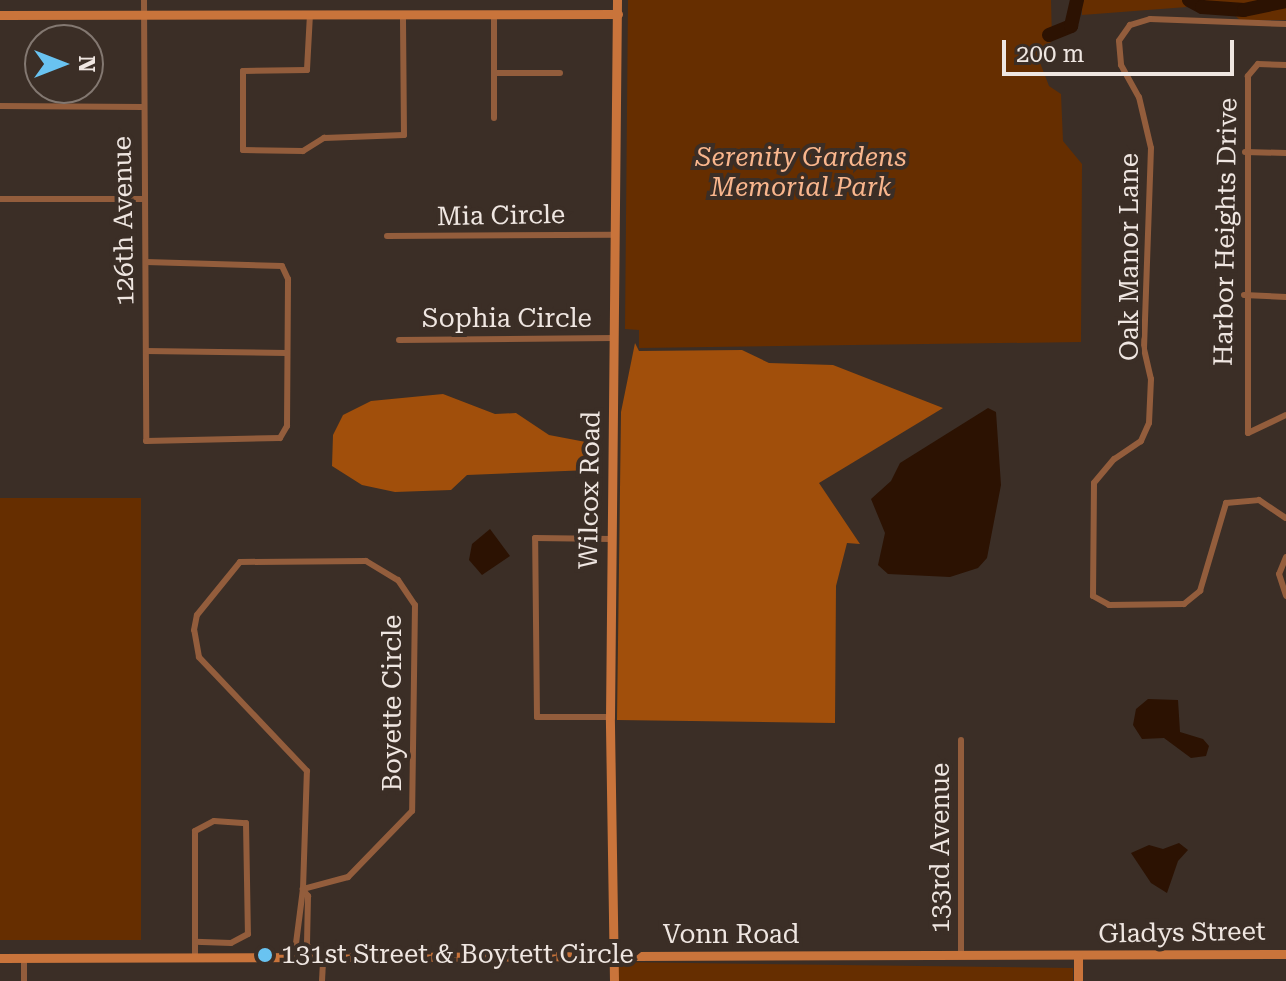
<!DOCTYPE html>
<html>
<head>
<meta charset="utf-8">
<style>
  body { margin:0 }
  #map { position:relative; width:1286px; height:981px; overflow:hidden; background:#3b2e26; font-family:"Roboto Serif",serif }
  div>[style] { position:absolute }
  .green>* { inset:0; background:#662e00; transform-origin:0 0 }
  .forest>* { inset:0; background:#a14f0b }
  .water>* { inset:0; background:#2c1202 }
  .river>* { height:14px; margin:-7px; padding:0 7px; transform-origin:7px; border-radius:7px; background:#2c1202 }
  .street>* { height:6px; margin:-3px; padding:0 3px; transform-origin:3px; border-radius:3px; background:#935d3c }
  .secondary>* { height:9px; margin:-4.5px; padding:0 4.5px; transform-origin:4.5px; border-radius:4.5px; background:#c9743b }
  .dots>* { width:22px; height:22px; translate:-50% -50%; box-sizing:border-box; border:4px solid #3b2e26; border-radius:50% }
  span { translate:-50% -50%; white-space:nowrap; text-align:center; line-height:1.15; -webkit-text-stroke:8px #3b2e26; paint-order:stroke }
  .park-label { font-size:26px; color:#f9b68d; font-style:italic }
  .street-label { font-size:26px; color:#efe6e1 }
  .poi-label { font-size:26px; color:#efe6e1 }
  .left { translate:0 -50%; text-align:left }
  .north { position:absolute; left:24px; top:24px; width:80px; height:80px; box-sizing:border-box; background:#3b2e26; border:2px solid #837871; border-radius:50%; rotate:90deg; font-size:22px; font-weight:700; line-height:32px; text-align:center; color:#efe6e1 }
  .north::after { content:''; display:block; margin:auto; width:28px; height:36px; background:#69c3f1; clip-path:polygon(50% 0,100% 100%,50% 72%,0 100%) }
  .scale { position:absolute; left:1002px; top:40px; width:232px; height:36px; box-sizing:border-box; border:4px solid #efe6e1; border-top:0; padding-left:10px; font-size:24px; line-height:28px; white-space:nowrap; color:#efe6e1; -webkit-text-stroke:6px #3b2e26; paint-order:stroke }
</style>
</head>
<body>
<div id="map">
  <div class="green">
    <div style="clip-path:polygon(628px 0,1051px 0,1052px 40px,1039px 60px,1049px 86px,1061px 94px,1063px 141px,1082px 164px,1081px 342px,639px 348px,639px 330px,625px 329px)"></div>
    <div style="clip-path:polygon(1082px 0,1286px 0,1286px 20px,1240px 20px,1229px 10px,1200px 6px,1082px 15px)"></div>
    <div style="left:0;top:498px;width:141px;height:442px"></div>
    <div style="clip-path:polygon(618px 962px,1073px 968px,1073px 981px,618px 981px)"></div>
  </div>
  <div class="forest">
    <div style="clip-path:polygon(635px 343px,639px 351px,742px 350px,769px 363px,833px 365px,943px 408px,819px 483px,860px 544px,847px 543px,836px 586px,835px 723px,617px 720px,621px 412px)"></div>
    <div style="clip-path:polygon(443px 394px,495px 414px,516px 413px,549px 435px,591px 443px,590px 470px,467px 475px,451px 490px,395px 492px,362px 485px,332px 466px,333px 435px,343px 415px,371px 401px)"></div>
  </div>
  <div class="water">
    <div style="clip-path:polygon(988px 408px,996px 412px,1001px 485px,987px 558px,978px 568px,950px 577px,888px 574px,878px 565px,885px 533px,871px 499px,891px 481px,900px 463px)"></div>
    <div style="clip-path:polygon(490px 529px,510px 556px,482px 575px,469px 560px,472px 544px)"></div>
    <div style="clip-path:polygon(1148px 699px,1178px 700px,1180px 732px,1203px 739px,1209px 746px,1206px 756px,1191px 758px,1164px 738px,1142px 739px,1133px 725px,1136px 709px)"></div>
    <div style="clip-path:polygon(1179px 843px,1188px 850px,1178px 861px,1167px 893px,1151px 883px,1131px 853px,1149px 845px,1163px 849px)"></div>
  </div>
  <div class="river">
    <div style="left:1189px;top:0;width:15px;rotate:28deg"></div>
    <div style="left:1202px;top:7px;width:42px;rotate:4.1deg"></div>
    <div style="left:1244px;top:10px;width:43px;rotate:-12.1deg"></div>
    <div style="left:1049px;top:35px;width:24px;rotate:-22deg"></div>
    <div style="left:1071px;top:26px;width:27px;rotate:-77deg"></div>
  </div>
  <div class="street">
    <div style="left:144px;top:0;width:441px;rotate:89.7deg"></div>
    <div style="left:146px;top:441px;width:134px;rotate:-1.3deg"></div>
    <div style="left:280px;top:438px;width:14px;rotate:-60deg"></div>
    <div style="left:287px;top:426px;width:147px;rotate:-89.6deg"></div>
    <div style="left:288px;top:279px;width:14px;rotate:-115deg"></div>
    <div style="left:282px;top:266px;width:136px;rotate:-178.3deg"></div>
    <div style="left:310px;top:14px;width:56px;rotate:93.1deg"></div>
    <div style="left:307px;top:70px;width:64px;rotate:179.1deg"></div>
    <div style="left:243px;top:71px;width:79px;rotate:90deg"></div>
    <div style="left:243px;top:150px;width:60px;rotate:1deg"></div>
    <div style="left:303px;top:151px;width:25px;rotate:-32deg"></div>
    <div style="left:324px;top:138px;width:80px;rotate:-2.1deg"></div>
    <div style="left:404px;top:135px;width:121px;rotate:-90.5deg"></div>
    <div style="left:1286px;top:24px;width:136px;rotate:-177.9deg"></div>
    <div style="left:1150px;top:19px;width:21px;rotate:163deg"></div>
    <div style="left:1130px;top:25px;width:19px;rotate:125deg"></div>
    <div style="left:1119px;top:41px;width:24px;rotate:85deg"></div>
    <div style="left:1121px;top:65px;width:37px;rotate:61deg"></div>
    <div style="left:1139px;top:97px;width:52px;rotate:76.8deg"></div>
    <div style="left:1151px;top:148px;width:201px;rotate:92deg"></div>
    <div style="left:1144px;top:349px;width:31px;rotate:77deg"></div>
    <div style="left:1151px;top:379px;width:44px;rotate:92.6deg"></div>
    <div style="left:1149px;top:423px;width:20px;rotate:114deg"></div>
    <div style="left:1141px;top:441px;width:32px;rotate:146deg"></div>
    <div style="left:1114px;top:459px;width:31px;rotate:130deg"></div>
    <div style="left:1094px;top:483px;width:113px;rotate:90.5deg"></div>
    <div style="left:1093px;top:596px;width:18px;rotate:29deg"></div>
    <div style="left:1109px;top:605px;width:75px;rotate:-0.8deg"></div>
    <div style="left:1184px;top:604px;width:21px;rotate:-39deg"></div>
    <div style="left:1200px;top:591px;width:92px;rotate:-73.5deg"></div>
    <div style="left:1226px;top:503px;width:33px;rotate:-5deg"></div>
    <div style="left:1259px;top:500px;width:32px;rotate:34deg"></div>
    <div style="left:1286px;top:65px;width:28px;rotate:-178deg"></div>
    <div style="left:1258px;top:64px;width:16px;rotate:130deg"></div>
    <div style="left:1248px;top:76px;width:357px;rotate:90deg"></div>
    <div style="left:1248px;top:433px;width:42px;rotate:-25.3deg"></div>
    <div style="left:494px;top:73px;width:66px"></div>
    <div style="left:0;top:106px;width:143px;rotate:0.4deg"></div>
    <div style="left:494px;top:118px;width:104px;rotate:-90deg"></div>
    <div style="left:1245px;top:152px;width:41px;rotate:1.4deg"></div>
    <div style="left:0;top:199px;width:142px"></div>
    <div style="left:387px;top:236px;width:228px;rotate:-0.3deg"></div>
    <div style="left:1244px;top:295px;width:42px;rotate:2.7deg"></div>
    <div style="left:399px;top:340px;width:215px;rotate:-0.5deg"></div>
    <div style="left:146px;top:351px;width:140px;rotate:0.8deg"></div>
    <div style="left:1286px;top:557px;width:18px;rotate:112deg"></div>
    <div style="left:1279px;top:574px;width:23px;rotate:72deg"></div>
    <div style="left:366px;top:561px;width:37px;rotate:31deg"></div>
    <div style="left:398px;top:580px;width:30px;rotate:56deg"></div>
    <div style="left:415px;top:605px;width:206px;rotate:90.8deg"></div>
    <div style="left:412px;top:811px;width:92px;rotate:134.1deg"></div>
    <div style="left:348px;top:877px;width:47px;rotate:165.1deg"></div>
    <div style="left:303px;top:889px;width:118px;rotate:-88.1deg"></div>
    <div style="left:307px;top:771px;width:157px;rotate:-133.5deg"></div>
    <div style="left:199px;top:657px;width:27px;rotate:-100deg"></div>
    <div style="left:194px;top:630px;width:15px;rotate:-79deg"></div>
    <div style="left:197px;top:615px;width:68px;rotate:-50.9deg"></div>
    <div style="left:240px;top:562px;width:126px;rotate:-0.5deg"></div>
    <div style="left:610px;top:717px;width:73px;rotate:180deg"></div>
    <div style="left:537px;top:717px;width:179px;rotate:-90.6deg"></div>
    <div style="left:535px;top:538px;width:76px;rotate:0.8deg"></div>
    <div style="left:303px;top:890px;width:8px;rotate:50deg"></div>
    <div style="left:308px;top:896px;width:48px;rotate:91.2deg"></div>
    <div style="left:307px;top:944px;width:16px;rotate:68deg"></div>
    <div style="left:961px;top:956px;width:216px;rotate:-90deg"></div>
    <div style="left:195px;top:958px;width:127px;rotate:-90deg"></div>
    <div style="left:195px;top:831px;width:21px;rotate:-28deg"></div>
    <div style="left:214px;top:821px;width:32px;rotate:4deg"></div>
    <div style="left:246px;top:823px;width:111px;rotate:89deg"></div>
    <div style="left:248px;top:934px;width:19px;rotate:152deg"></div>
    <div style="left:231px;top:943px;width:36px;rotate:-178deg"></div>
    <div style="left:294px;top:959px;width:71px;rotate:-82.7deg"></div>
    <div style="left:24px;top:981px;width:22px;rotate:-90deg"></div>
    <div style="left:322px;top:981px;width:22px;rotate:-87deg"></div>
  </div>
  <div class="secondary">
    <div style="left:0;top:15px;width:618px;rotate:-0.09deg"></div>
    <div style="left:0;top:958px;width:1286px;rotate:-0.18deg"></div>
    <div style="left:614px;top:981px;width:264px;rotate:-90.9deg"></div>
    <div style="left:610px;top:717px;width:717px;rotate:-89.44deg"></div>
    <div style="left:1078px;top:981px;width:25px;rotate:-90deg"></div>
  </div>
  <div class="dots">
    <div style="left:265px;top:955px;background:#69c3f1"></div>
  </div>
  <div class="park-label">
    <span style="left:801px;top:173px">Serenity Gardens<br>Memorial Park</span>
  </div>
  <div class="street-label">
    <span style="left:501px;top:216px;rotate:-1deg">Mia Circle</span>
    <span style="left:124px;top:221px;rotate:-91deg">126th Avenue</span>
    <span style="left:1226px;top:232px;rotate:-89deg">Harbor Heights Drive</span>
    <span style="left:1130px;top:257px;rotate:-90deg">Oak Manor Lane</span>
    <span style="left:507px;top:319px">Sophia Circle</span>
    <span style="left:590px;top:490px;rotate:-89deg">Wilcox Road</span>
    <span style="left:393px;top:703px;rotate:-90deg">Boyette Circle</span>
    <span style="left:941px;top:848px;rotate:-90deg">133rd Avenue</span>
    <span style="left:1182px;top:933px;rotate:-1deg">Gladys Street</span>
    <span style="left:731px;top:935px">Vonn Road</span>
  </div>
  <div class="poi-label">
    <span class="left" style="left:281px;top:955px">131st Street &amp; Boytett Circle</span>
  </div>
  <div class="north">N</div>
  <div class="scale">200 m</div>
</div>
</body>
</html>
